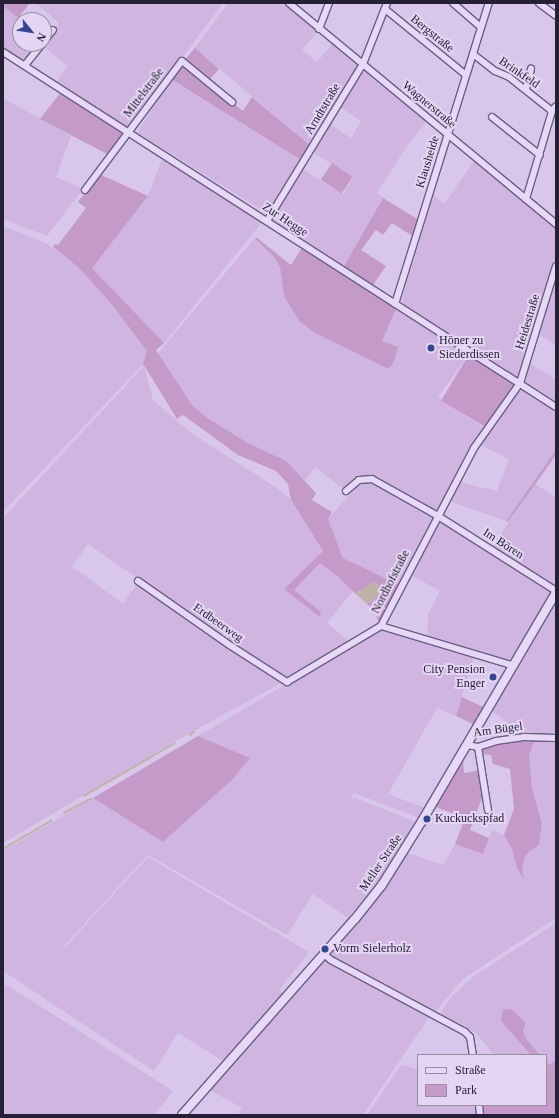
<!DOCTYPE html>
<html>
<head>
<meta charset="utf-8">
<style>
  body { margin:0 }
  #map { position:relative; width:559px; height:1118px; overflow:hidden; background:#d8c7eb; font-family:"Times New Roman",serif }
  div>[style] { position:absolute }
  .farmland>* { inset:0; background:#d0b5e0; transform-origin:0 0 }
  .green>* { inset:0; background:#c49bc8; transform-origin:0 0 }
  .water>* { inset:0; background:#bfb3a8 }
  .stream>* { height:1.5px; margin:-0.75px; padding:0 0.75px; transform-origin:0.75px; border-radius:0.75px; background:#bfb3a8 }
  .roads { filter:drop-shadow(1px 0 #6a5e85) drop-shadow(-1px 0 #6a5e85) drop-shadow(0 1px #6a5e85) drop-shadow(0 -1px #6a5e85) }
  .minor>* { height:6px; margin:-3px; padding:0 3px; transform-origin:3px; border-radius:3px; background:#e7d9f6 }
  .secondary>* { height:8px; margin:-4px; padding:0 4px; transform-origin:4px; border-radius:4px; background:#e7d9f6 }
  .dots>* { width:11px; height:11px; translate:-50% -50%; box-sizing:border-box; border:2px solid #e4d6f3; border-radius:50% }
  span { translate:-50% -50%; white-space:nowrap; text-align:center; line-height:1.15; -webkit-text-stroke:4px #e4d6f3; paint-order:stroke }
  .street-label { font-size:12px; color:#262036 }
  .poi-label { font-size:12px; color:#262036 }
  .left { translate:0 -50%; text-align:left }
  .right { translate:-100% -50%; text-align:right }
  .frame { position:absolute; inset:0; border:4px solid #262036; pointer-events:none }
  .legend { position:absolute; left:417px; top:1054px; width:130px; height:52px; box-sizing:border-box; background:#e4d6f3; border:1px solid #988da7; margin:0; padding:5px 7px; list-style:none; font-size:12px; color:#262036 }
  .legend li { display:flex; align-items:center; gap:8px; height:20px }
  .legend b { width:20px; border:1px solid #988da7 }
  .north { position:absolute; left:12px; top:12px; width:40px; height:40px; box-sizing:border-box; background:#e4d6f3; border:1px solid #988da7; border-radius:50%; rotate:120deg; font-size:11px; font-weight:700; line-height:16px; text-align:center; color:#262036 }
  .north::after { content:''; display:block; margin:auto; width:14px; height:18px; background:#33478f; clip-path:polygon(50% 0,100% 100%,50% 72%,0 100%) }
</style>
</head>
<body>
<div id="map">
  <div class="farmland">
    <div style="clip-path:polygon(36px 3px,223px 3px,130px 128px,57px 82px,67px 66px,42px 45px,59px 23px)"></div>
    <div style="clip-path:polygon(228px 3px,285px 3px,318px 31px,302px 50px,317px 62px,333px 43px,358px 64px,359px 68px,311px 146px,195px 48px)"></div>
    <div style="clip-path:polygon(3px 6px,20px 20px,20px 44px,39px 44px,27px 60px,24px 60px,3px 47px)"></div>
    <div style="clip-path:polygon(361px 72px,369px 72px,427px 121px,407px 146px,377px 193px,383px 198px,344px 266px,275px 222px,273px 218px,302px 169px,343px 194px,353px 178px,313px 152px,330px 124px,351px 138px,361px 121px,340px 107px)"></div>
    <div style="left:171px;top:79px;width:153px;height:63px;rotate:32deg"></div>
    <div style="clip-path:polygon(3px 98px,71px 136px,56px 177px,83px 189px,47px 236px,3px 219px)"></div>
    <div style="clip-path:polygon(162px 159px,164px 159px,262px 222px,164px 343px,92px 268px,148px 196px)"></div>
    <div style="clip-path:polygon(475px 160px,556px 227px,556px 259px,520px 377px,517px 378px,472px 350px,438px 397px,485px 429px,471px 449px,438px 510px,434px 511px,372px 477px,363px 477px,344px 489px,315px 467px,304px 482px,286px 461px,248px 443px,206px 417px,192px 405px,158px 353px,254px 239px,273px 256px,280px 267px,284px 296px,381px 342px,397px 307px,436px 328px,437px 327px,404px 304px,402px 299px,433px 195px,444px 204px)"></div>
    <div style="clip-path:polygon(3px 226px,46px 243px,80px 269px,113px 306px,148px 351px,143px 364px,3px 512px)"></div>
    <div style="clip-path:polygon(556px 277px,556px 345px,538px 334px)"></div>
    <div style="clip-path:polygon(529px 363px,556px 379px,556px 404px,524px 384px)"></div>
    <div style="clip-path:polygon(144px 366px,153px 400px,194px 435px,277px 488px,291px 500px,323px 551px,284px 589px,321px 612px,294px 590px,320px 563px,336px 575px,353px 591px,327px 623px,350px 642px,286px 679px,232px 644px,88px 544px,72px 566px,123px 604px,138px 582px,283px 682px,174px 742px,3px 843px,3px 518px)"></div>
    <div style="clip-path:polygon(520px 390px,532px 394px,556px 410px,556px 450px,506px 521px,449px 501px,459px 482px,497px 491px,509px 459px,479px 444px)"></div>
    <div style="clip-path:polygon(365px 481px,369px 481px,434px 517px,399px 585px,343px 558px,328px 519px,350px 494px)"></div>
    <div style="clip-path:polygon(535px 484px,556px 497px,556px 585px,555px 587px,491px 548px)"></div>
    <div style="clip-path:polygon(442px 521px,550px 590px,551px 594px,511px 662px,429px 637px,427px 634px,428px 614px,440px 591px,409px 574px,438px 523px)"></div>
    <div style="clip-path:polygon(556px 603px,556px 736px,524px 735px,492px 711px)"></div>
    <div style="clip-path:polygon(382px 628px,474px 656px,456px 716px,437px 708px,388px 794px,425px 808px,419px 818px,354px 793px,351px 798px,356px 798px,416px 822px,385px 872px,348px 918px,313px 894px,287px 935px,148px 855px,63px 947px,64px 948px,148px 857px,309px 952px,280px 989px,283px 995px,223px 1061px,178px 1033px,154px 1071px,3px 971px,3px 851px,93px 798px,163px 842px,232px 780px,250px 758px,198px 736px)"></div>
    <div style="clip-path:polygon(535px 740px,556px 741px,556px 918px,463px 979px,434px 1013px,333px 957px,331px 953px,372px 905px,408px 853px,443px 865px,455px 844px,483px 854px,492px 830px,504px 835px,512px 849px,517px 868px,522px 869px,525px 856px,530px 851px,539px 845px,542px 824px,532px 788px,529px 755px)"></div>
    <div style="clip-path:polygon(556px 923px,556px 1046px,554px 1048px,556px 1059px,550px 1065px,546px 1061px,546px 1055px,540px 1055px,526px 1039px,523px 1031px,501px 1021px,531px 1055px,494px 1055px,477px 1034px,457px 1021px,453px 1023px,440px 1016px,441px 1012px,452px 996px,474px 976px)"></div>
    <div style="clip-path:polygon(324px 961px,327px 961px,430px 1016px,363px 1115px,238px 1115px,242px 1108px,210px 1090px)"></div>
    <div style="clip-path:polygon(3px 983px,64px 1021px,173px 1091px,154px 1115px,3px 1115px)"></div>
    <div style="clip-path:polygon(401px 1065px,418px 1069px,418px 1105px,475px 1105px,476px 1115px,367px 1115px)"></div>
  </div>
  <div class="green">
    <div style="clip-path:polygon(3px 3px,30px 3px,18px 18px,3px 6px)"></div>
    <div style="left:195px;top:48px;width:32px;height:16px;rotate:41deg"></div>
    <div style="clip-path:polygon(182px 64px,243px 111px,252px 97px,311px 146px,301px 160px,171px 79px)"></div>
    <div style="clip-path:polygon(61px 92px,121px 130px,124px 134px,109px 155px,40px 119px)"></div>
    <div style="left:332px;top:163px;width:25px;height:20px;rotate:34deg"></div>
    <div style="clip-path:polygon(99px 174px,148px 196px,92px 268px,164px 343px,156px 350px,192px 405px,206px 417px,248px 443px,286px 461px,316px 493px,312px 500px,332px 512px,328px 519px,343px 558px,399px 585px,380px 625px,374px 610px,367px 604px,379px 595px,361px 590px,356px 594px,336px 575px,320px 563px,294px 590px,321px 612px,320px 617px,284px 589px,323px 551px,291px 500px,288px 484px,276px 471px,238px 455px,183px 415px,177px 419px,143px 364px,147px 351px,113px 306px,80px 269px,53px 247px,55px 244px,58px 245px,86px 208px,78px 202px)"></div>
    <div style="clip-path:polygon(383px 198px,419px 220px,414px 237px,392px 223px,383px 235px,376px 230px,361px 250px,386px 266px,373px 285px,344px 266px)"></div>
    <div style="clip-path:polygon(256px 237px,291px 265px,303px 246px,397px 307px,382px 341px,398px 347px,394px 361px,389px 369px,315px 333px,300px 322px,284px 296px,280px 267px,273px 256px,255px 239px)"></div>
    <div style="left:468px;top:356px;width:56px;height:52px;rotate:31deg"></div>
    <div style="clip-path:polygon(556px 450px,556px 455px,508px 522px,506px 521px)"></div>
    <div style="clip-path:polygon(462px 697px,483px 707px,473px 724px,456px 716px)"></div>
    <div style="clip-path:polygon(521px 734px,534px 735px,535px 740px,529px 755px,532px 788px,542px 824px,539px 845px,530px 851px,525px 856px,522px 869px,524px 879px,517px 868px,512px 849px,504px 835px,514px 809px,510px 769px,493px 764px,491px 755px,482px 754px,481px 749px)"></div>
    <div style="clip-path:polygon(198px 736px,250px 758px,232px 780px,163px 842px,93px 798px)"></div>
    <div style="clip-path:polygon(463px 759px,464px 773px,481px 770px,486px 796px,482px 798px,470px 830px,489px 838px,483px 854px,455px 844px,465px 818px,436px 807px)"></div>
    <div style="clip-path:polygon(511px 1009px,526px 1023px,523px 1031px,526px 1039px,540px 1055px,531px 1055px,501px 1021px,503px 1010px)"></div>
    <div style="clip-path:polygon(556px 1059px,556px 1115px,482px 1115px,481px 1105px,546px 1105px,546px 1061px,550px 1065px)"></div>
  </div>
  <div class="water">
    <div style="clip-path:polygon(373px 582px,377px 583px,380px 590px,379px 595px,367px 604px,356px 594px)"></div>
  </div>
  <div class="stream">
    <div style="left:3px;top:47px;width:24px;rotate:33deg"></div>
    <div style="left:62px;top:86px;width:19px;rotate:32deg"></div>
    <div style="left:81px;top:98px;width:53px;rotate:31.9deg"></div>
    <div style="left:135px;top:133px;width:21px;rotate:31deg"></div>
    <div style="left:403px;top:305px;width:4px;rotate:34deg"></div>
    <div style="left:518px;top:390px;width:3px;rotate:-18deg"></div>
    <div style="left:521px;top:389px;width:4px;rotate:27deg"></div>
    <div style="left:190px;top:735px;width:5px;rotate:-37deg"></div>
    <div style="left:84px;top:796px;width:105px;rotate:-30.2deg"></div>
    <div style="left:64px;top:813px;width:30px;rotate:-28deg"></div>
    <div style="left:3px;top:849px;width:56px;rotate:-30.3deg"></div>
  </div>
  <div class="roads">
    <div class="minor">
      <div style="left:289px;top:3px;width:347px;rotate:39.6deg"></div>
      <div style="left:453px;top:3px;width:37px;rotate:41deg"></div>
      <div style="left:539px;top:3px;width:21px;rotate:37deg"></div>
      <div style="left:385px;top:9px;width:104px;rotate:39.2deg"></div>
      <div style="left:319px;top:29px;width:28px;rotate:-69deg"></div>
      <div style="left:44px;top:41px;width:14px;rotate:-51deg"></div>
      <div style="left:3px;top:52px;width:657px;rotate:32.7deg"></div>
      <div style="left:473px;top:54px;width:28px;rotate:38deg"></div>
      <div style="left:495px;top:71px;width:15px;rotate:23deg"></div>
      <div style="left:509px;top:77px;width:55px;rotate:38.3deg"></div>
      <div style="left:25px;top:65px;width:27px;rotate:-51deg"></div>
      <div style="left:526px;top:89px;width:21px;rotate:-76deg"></div>
      <div style="left:492px;top:117px;width:61px;rotate:38.4deg"></div>
      <div style="left:85px;top:190px;width:161px;rotate:-53.1deg"></div>
      <div style="left:182px;top:61px;width:65px;rotate:39.4deg"></div>
      <div style="left:526px;top:199px;width:92px;rotate:-73.5deg"></div>
      <div style="left:552px;top:111px;width:6px;rotate:-51deg"></div>
      <div style="left:267px;top:221px;width:184px;rotate:-58.6deg"></div>
      <div style="left:363px;top:64px;width:66px;rotate:-68.5deg"></div>
      <div style="left:395px;top:304px;width:315px;rotate:-72.7deg"></div>
      <div style="left:346px;top:491px;width:17px;rotate:-40deg"></div>
      <div style="left:359px;top:480px;width:13px;rotate:-4deg"></div>
      <div style="left:372px;top:479px;width:76px;rotate:29.3deg"></div>
      <div style="left:438px;top:516px;width:140px;rotate:32.4deg"></div>
      <div style="left:138px;top:581px;width:113px;rotate:35deg"></div>
      <div style="left:231px;top:646px;width:67px;rotate:32.7deg"></div>
      <div style="left:287px;top:682px;width:109px;rotate:-30.8deg"></div>
      <div style="left:381px;top:626px;width:201px;rotate:-62.4deg"></div>
      <div style="left:474px;top:448px;width:80px;rotate:-54.7deg"></div>
      <div style="left:520px;top:383px;width:122px;rotate:-72.9deg"></div>
      <div style="left:381px;top:626px;width:139px;rotate:16.7deg"></div>
      <div style="left:467px;top:745px;width:11px;rotate:10deg"></div>
      <div style="left:478px;top:747px;width:19px;rotate:-18deg"></div>
      <div style="left:496px;top:741px;width:28px;rotate:-8deg"></div>
      <div style="left:524px;top:737px;width:32px;rotate:2deg"></div>
      <div style="left:478px;top:747px;width:64px;rotate:81deg"></div>
      <div style="left:324px;top:954px;width:9px;rotate:41deg"></div>
      <div style="left:331px;top:960px;width:152px;rotate:28.2deg"></div>
      <div style="left:465px;top:1032px;width:7px;rotate:45deg"></div>
      <div style="left:470px;top:1037px;width:18px;rotate:81deg"></div>
      <div style="left:479px;top:1105px;width:10px;rotate:84deg"></div>
    </div>
    <div class="secondary">
      <div style="left:182px;top:1115px;width:261px;rotate:-48.6deg"></div>
      <div style="left:355px;top:919px;width:43px;rotate:-51.5deg"></div>
      <div style="left:382px;top:885px;width:75px;rotate:-58deg"></div>
      <div style="left:422px;top:821px;width:264px;rotate:-59.6deg"></div>
    </div>
  </div>
  <div class="dots">
    <div style="left:431px;top:348px;background:#33478f"></div>
    <div style="left:493px;top:677px;background:#33478f"></div>
    <div style="left:427px;top:819px;background:#33478f"></div>
    <div style="left:325px;top:949px;background:#33478f"></div>
  </div>
  <div class="street-label">
    <span style="left:432px;top:34px;rotate:39deg">Bergstraße</span>
    <span style="left:519px;top:73px;rotate:34deg">Brinkfeld</span>
    <span style="left:144px;top:93px;rotate:-53deg">Mittelstraße</span>
    <span style="left:429px;top:105px;rotate:40deg">Wagnerstraße</span>
    <span style="left:323px;top:109px;rotate:-59deg">Arndtstraße</span>
    <span style="left:428px;top:162px;rotate:-73deg">Klausheide</span>
    <span style="left:285px;top:220px;rotate:33deg">Zur Hegge</span>
    <span style="left:528px;top:322px;rotate:-73deg">Heidestraße</span>
    <span style="left:503px;top:544px;rotate:33deg">Im Bören</span>
    <span style="left:391px;top:582px;rotate:-63deg">Nordhofstraße</span>
    <span style="left:218px;top:623px;rotate:35deg">Erdbeerweg</span>
    <span style="left:498px;top:730px;rotate:-8deg">Am Bügel</span>
    <span style="left:381px;top:863px;rotate:-56deg">Meller Straße</span>
  </div>
  <div class="poi-label">
    <span class="left" style="left:439px;top:348px">Höner zu<br>Siederdissen</span>
    <span class="right" style="left:485px;top:677px">City Pension<br>Enger</span>
    <span class="left" style="left:435px;top:819px">Kuckuckspfad</span>
    <span class="left" style="left:333px;top:949px">Vorm Sielerholz</span>
  </div>
  <div class="frame"></div>
  <ul class="legend">
  <li><b style="height:5px;background:#e7d9f6"></b>Straße</li>
  <li><b style="height:11px;background:#c49bc8"></b>Park</li>
  </ul>
  <div class="north">N</div>
</div>
</body>
</html>
